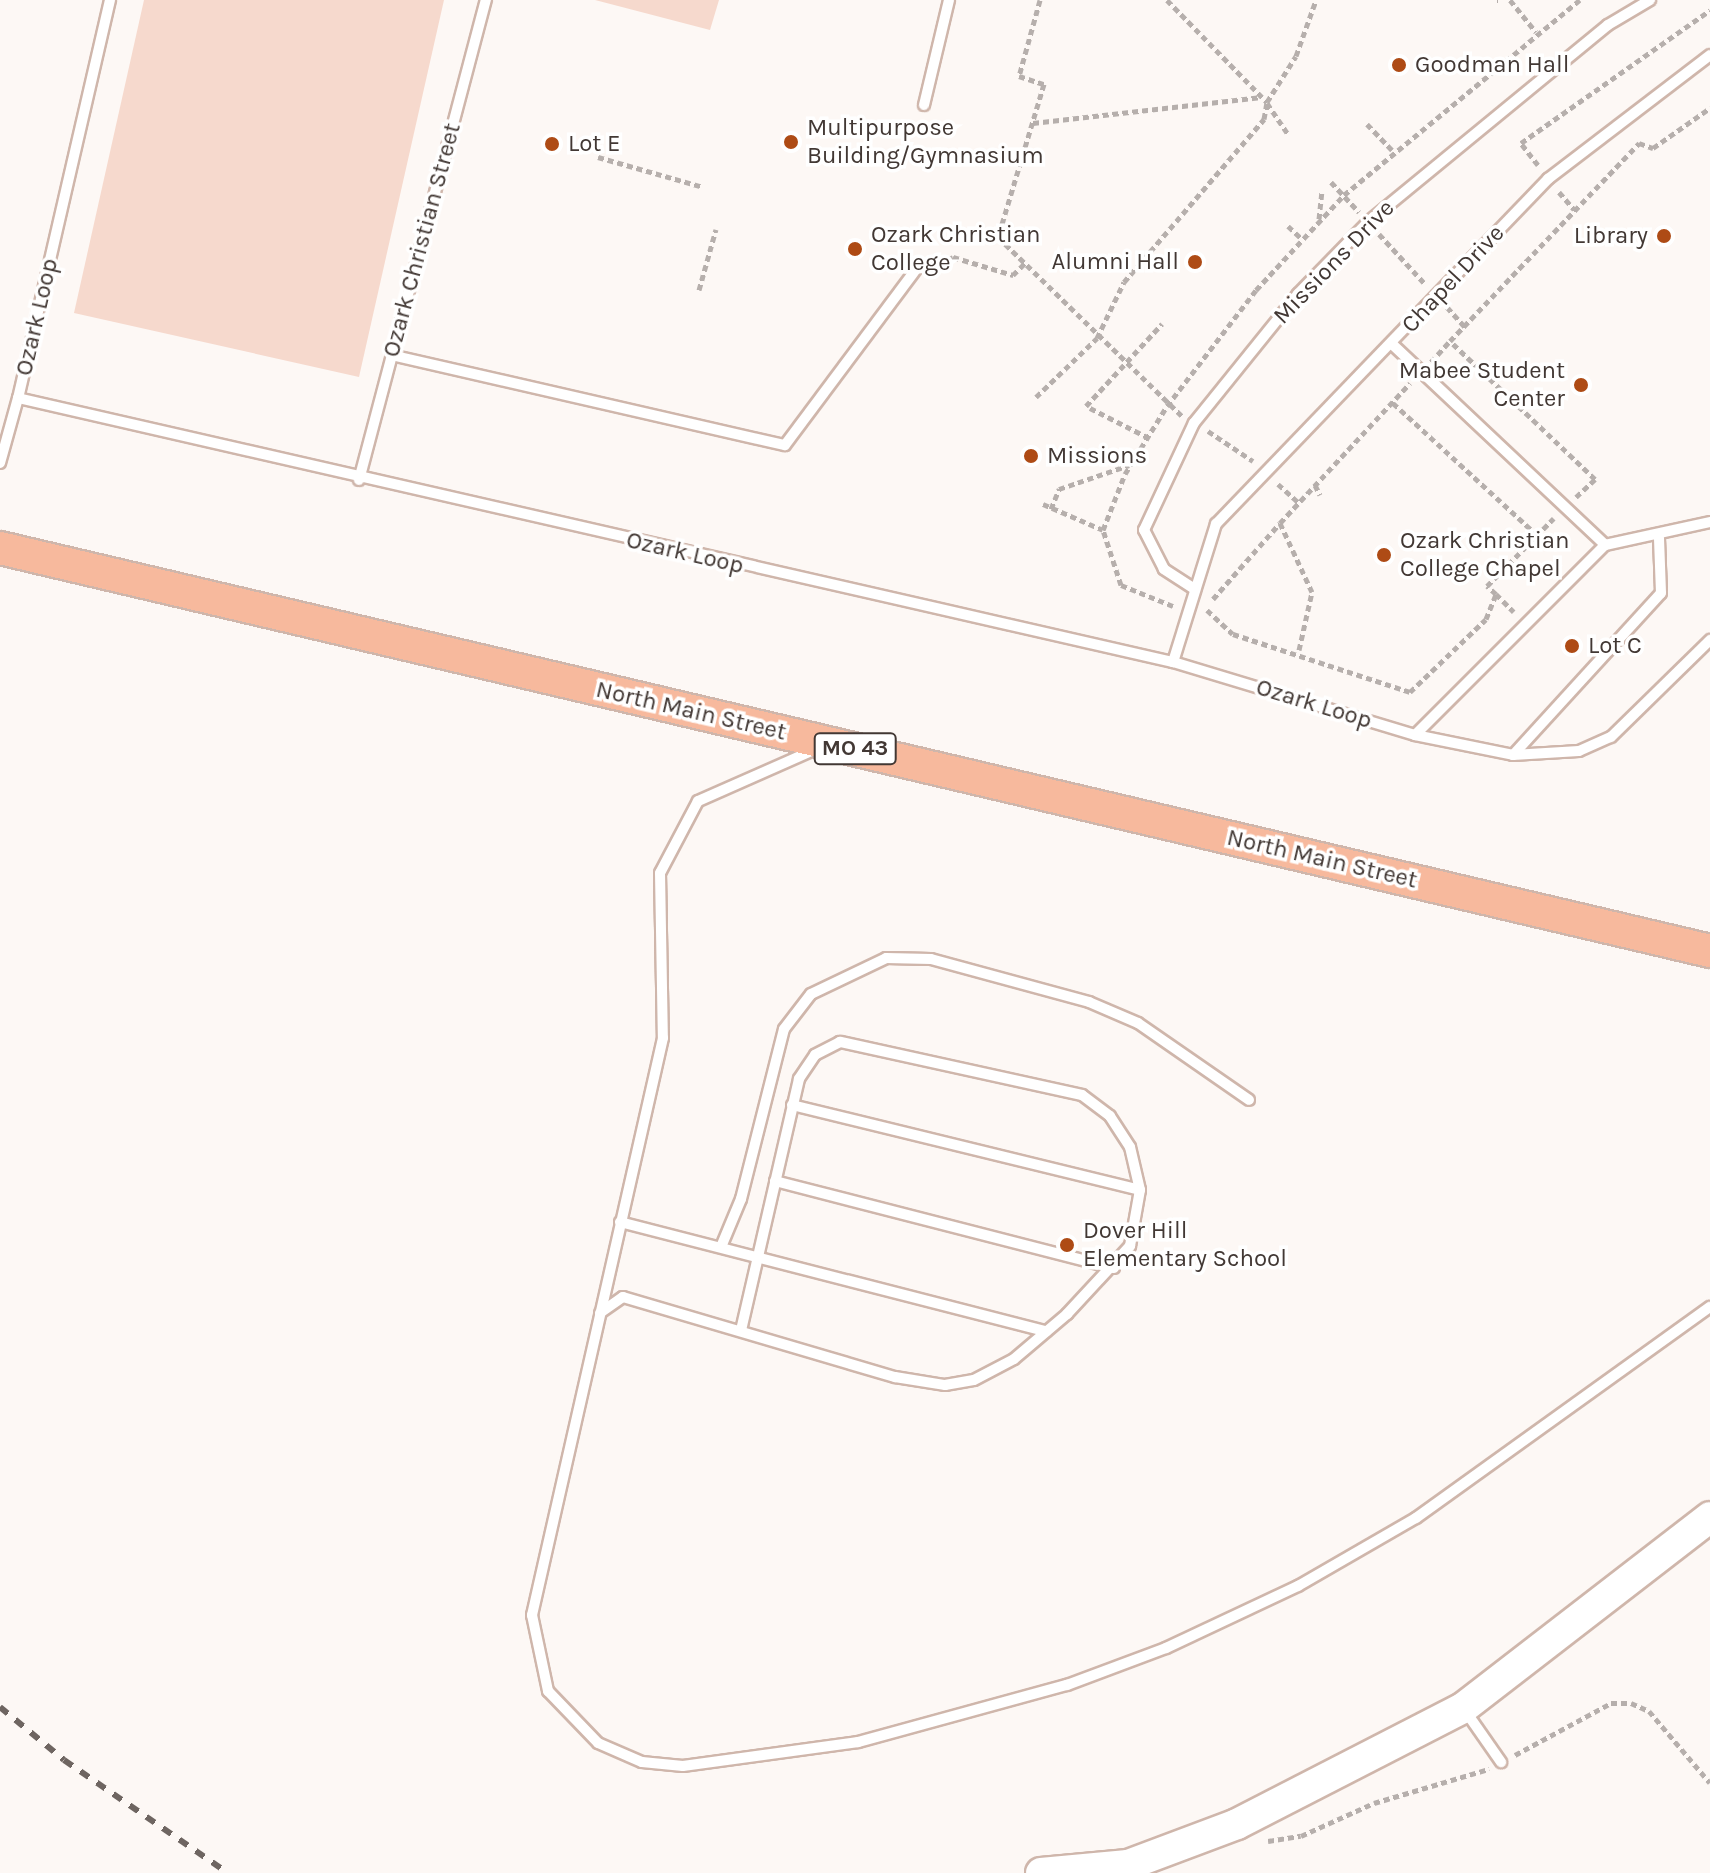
<!DOCTYPE html>
<html>
<head>
<meta charset="utf-8">
<style>
  body { margin:0 }
  #map { position:relative; width:1710px; height:1873px; overflow:hidden; background:#fdf8f5; font-family:Karla,sans-serif }
  div>[style] { position:absolute }
  .green>* { inset:0; background:#f6d9cd }
  .path>* { height:5px; margin-top:-2.5px; transform-origin:0; background:repeating-linear-gradient(90deg,#b6afac 0 6px,transparent 0 10px) }
  .roads { filter:drop-shadow(2px 0 #cfb6ab) drop-shadow(-2px 0 #cfb6ab) drop-shadow(0 2px #cfb6ab) drop-shadow(0 -2px #cfb6ab) }
  .lane>* { height:10px; margin:-5px; padding:0 5px; transform-origin:5px; border-radius:5px; background:#fff }
  .secondary>* { height:30px; margin:-15px; padding:0 15px; transform-origin:15px; border-radius:15px; background:#fff }
  .primary>* { height:32px; margin:-16px; padding:0 16px; transform-origin:16px; border-radius:16px; background:#f7b99d }
  .rail>* { height:6px; margin-top:-3px; transform-origin:0; background:repeating-linear-gradient(90deg,#6e6561 0 10px,transparent 0 20px) }
  .dots>* { width:22px; height:22px; translate:-50% -50%; box-sizing:border-box; border:4px solid #fff; border-radius:50% }
  span { translate:-50% -50%; white-space:nowrap; text-align:center; line-height:1.15; -webkit-text-stroke:7px #fff; paint-order:stroke }
  .shield-label span { padding:2px 6px; background:#fff; border:2px solid; border-radius:6px; -webkit-text-stroke-width:0 }
  .shield-label { font-size:22px; color:#423834; font-weight:700 }
  .poi-label { font-size:24px; color:#423834 }
  .left { translate:0 -50%; text-align:left }
  .right { translate:-100% -50%; text-align:right }
  .street-label { font-size:24px; color:#423834 }
</style>
</head>
<body>
<div id="map">
  <div class="green">
    <div style="clip-path:polygon(144px 0,444px 0,359px 377px,74px 313px)"></div>
    <div style="clip-path:polygon(595px 0,719px 0,710px 30px)"></div>
  </div>
  <div class="path">
    <div style="left:1040px;top:0;width:79px;rotate:105.4deg"></div>
    <div style="left:1019px;top:76px;width:26px;rotate:18deg"></div>
    <div style="left:1044px;top:84px;width:160px;rotate:106.7deg"></div>
    <div style="left:998px;top:237px;width:257px;rotate:44.2deg"></div>
    <div style="left:1167px;top:0;width:143px;rotate:45.6deg"></div>
    <div style="left:1267px;top:102px;width:54px;rotate:-57.8deg"></div>
    <div style="left:1296px;top:56px;width:59px;rotate:-70.3deg"></div>
    <div style="left:1497px;top:0;width:1px"></div>
    <div style="left:1510px;top:0;width:41px;rotate:50.9deg"></div>
    <div style="left:1267px;top:103px;width:37px;rotate:56deg"></div>
    <div style="left:1033px;top:123px;width:228px;rotate:-6.5deg"></div>
    <div style="left:1367px;top:124px;width:36px;rotate:46deg"></div>
    <div style="left:598px;top:157px;width:109px;rotate:15.9deg"></div>
    <div style="left:1538px;top:165px;width:28px;rotate:-128deg"></div>
    <div style="left:1521px;top:143px;width:231px;rotate:-35.1deg"></div>
    <div style="left:1331px;top:182px;width:41px;rotate:47deg"></div>
    <div style="left:1559px;top:192px;width:23px;rotate:49deg"></div>
    <div style="left:1319px;top:219px;width:28px;rotate:-84deg"></div>
    <div style="left:1288px;top:226px;width:18px;rotate:43deg"></div>
    <div style="left:1379px;top:234px;width:69px;rotate:47.3deg"></div>
    <div style="left:929px;top:265px;width:25px;rotate:-18deg"></div>
    <div style="left:953px;top:257px;width:63px;rotate:16.7deg"></div>
    <div style="left:1013px;top:275px;width:17px;rotate:-45deg"></div>
    <div style="left:699px;top:290px;width:63px;rotate:-74.4deg"></div>
    <div style="left:1447px;top:307px;width:27px;rotate:48deg"></div>
    <div style="left:1431px;top:362px;width:28px;rotate:-48deg"></div>
    <div style="left:1036px;top:397px;width:85px;rotate:-44deg"></div>
    <div style="left:1097px;top:338px;width:62px;rotate:-64.3deg"></div>
    <div style="left:1124px;top:282px;width:215px;rotate:-49.3deg"></div>
    <div style="left:1264px;top:119px;width:17px;rotate:-80deg"></div>
    <div style="left:1393px;top:403px;width:194px;rotate:42.5deg"></div>
    <div style="left:1086px;top:406px;width:112px;rotate:-47.2deg"></div>
    <div style="left:1090px;top:408px;width:64px;rotate:27deg"></div>
    <div style="left:1208px;top:431px;width:54px;rotate:33.7deg"></div>
    <div style="left:1278px;top:484px;width:28px;rotate:42deg"></div>
    <div style="left:1315px;top:485px;width:11px;rotate:63deg"></div>
    <div style="left:1576px;top:497px;width:26px;rotate:-43deg"></div>
    <div style="left:1595px;top:479px;width:200px;rotate:-136.4deg"></div>
    <div style="left:1450px;top:341px;width:274px;rotate:-46.3deg"></div>
    <div style="left:1639px;top:143px;width:15px;rotate:20deg"></div>
    <div style="left:1653px;top:148px;width:70px;rotate:-35.1deg"></div>
    <div style="left:1043px;top:504px;width:65px;rotate:23.4deg"></div>
    <div style="left:1051px;top:509px;width:22px;rotate:-68deg"></div>
    <div style="left:1059px;top:489px;width:74px;rotate:-18.9deg"></div>
    <div style="left:1496px;top:594px;width:12px;rotate:-138deg"></div>
    <div style="left:1487px;top:586px;width:95px;rotate:-45.4deg"></div>
    <div style="left:1213px;top:599px;width:101px;rotate:-48.6deg"></div>
    <div style="left:1173px;top:606px;width:56px;rotate:-158deg"></div>
    <div style="left:1121px;top:585px;width:58px;rotate:-108.1deg"></div>
    <div style="left:1103px;top:530px;width:60px;rotate:-68.6deg"></div>
    <div style="left:1125px;top:474px;width:80px;rotate:-58.3deg"></div>
    <div style="left:1167px;top:406px;width:146px;rotate:-52.5deg"></div>
    <div style="left:1256px;top:290px;width:129px;rotate:-47.2deg"></div>
    <div style="left:1344px;top:195px;width:306px;rotate:-39.6deg"></div>
    <div style="left:1207px;top:610px;width:35px;rotate:43deg"></div>
    <div style="left:1233px;top:634px;width:186px;rotate:18.1deg"></div>
    <div style="left:1410px;top:692px;width:105px;rotate:-43.8deg"></div>
    <div style="left:1486px;top:619px;width:27px;rotate:-68deg"></div>
    <div style="left:1496px;top:594px;width:25px;rotate:45deg"></div>
    <div style="left:1299px;top:650px;width:59px;rotate:-77.4deg"></div>
    <div style="left:1312px;top:592px;width:76px;rotate:-114.9deg"></div>
    <div style="left:1280px;top:523px;width:191px;rotate:-47.1deg"></div>
    <div style="left:1515px;top:1755px;width:109px;rotate:-28.4deg"></div>
    <div style="left:1611px;top:1703px;width:20px"></div>
    <div style="left:1631px;top:1703px;width:20px;rotate:24deg"></div>
    <div style="left:1649px;top:1711px;width:94px;rotate:49.7deg"></div>
    <div style="left:1268px;top:1841px;width:33px;rotate:-9deg"></div>
    <div style="left:1301px;top:1836px;width:80px;rotate:-24.3deg"></div>
    <div style="left:1374px;top:1803px;width:120px;rotate:-16.5deg"></div>
  </div>
  <div class="roads">
    <div class="lane">
      <div style="left:110px;top:0;width:408px;rotate:103deg"></div>
      <div style="left:18px;top:398px;width:1185px;rotate:12.88deg"></div>
      <div style="left:1173px;top:662px;width:253px;rotate:16.8deg"></div>
      <div style="left:1415px;top:735px;width:100px;rotate:11.5deg"></div>
      <div style="left:1513px;top:755px;width:66px;rotate:-3.5deg"></div>
      <div style="left:1579px;top:751px;width:35px;rotate:-24deg"></div>
      <div style="left:1611px;top:737px;width:139px;rotate:-44.4deg"></div>
      <div style="left:924px;top:105px;width:108px;rotate:-76.6deg"></div>
      <div style="left:1392px;top:344px;width:293px;rotate:43.3deg"></div>
      <div style="left:391px;top:355px;width:404px;rotate:12.9deg"></div>
      <div style="left:785px;top:445px;width:219px;rotate:-53.3deg"></div>
      <div style="left:0;top:463px;width:67px;rotate:-74.5deg"></div>
      <div style="left:359px;top:480px;width:497px;rotate:-75.2deg"></div>
      <div style="left:1193px;top:588px;width:35px;rotate:-147deg"></div>
      <div style="left:1164px;top:569px;width:44px;rotate:-117.1deg"></div>
      <div style="left:1144px;top:530px;width:118px;rotate:-65deg"></div>
      <div style="left:1194px;top:423px;width:166px;rotate:-51.1deg"></div>
      <div style="left:1298px;top:294px;width:100px;rotate:-45.8deg"></div>
      <div style="left:1368px;top:222px;width:310px;rotate:-39.4deg"></div>
      <div style="left:1608px;top:25px;width:49px;rotate:-30.8deg"></div>
      <div style="left:1173px;top:662px;width:145px;rotate:-72.7deg"></div>
      <div style="left:1216px;top:524px;width:479px;rotate:-46.1deg"></div>
      <div style="left:1548px;top:179px;width:204px;rotate:-37.4deg"></div>
      <div style="left:1415px;top:735px;width:269px;rotate:-45deg"></div>
      <div style="left:1605px;top:545px;width:107px;rotate:-12.4deg"></div>
      <div style="left:816px;top:749px;width:129px;rotate:156.2deg"></div>
      <div style="left:698px;top:801px;width:81px;rotate:117.8deg"></div>
      <div style="left:660px;top:873px;width:165px;rotate:89deg"></div>
      <div style="left:663px;top:1038px;width:592px;rotate:102.79deg"></div>
      <div style="left:532px;top:1615px;width:78px;rotate:78.1deg"></div>
      <div style="left:548px;top:1691px;width:72px;rotate:46.1deg"></div>
      <div style="left:598px;top:1743px;width:48px;rotate:23.4deg"></div>
      <div style="left:642px;top:1762px;width:41px;rotate:5.6deg"></div>
      <div style="left:683px;top:1766px;width:177px;rotate:-7.8deg"></div>
      <div style="left:858px;top:1742px;width:217px;rotate:-15.3deg"></div>
      <div style="left:1067px;top:1685px;width:106px;rotate:-20.5deg"></div>
      <div style="left:1166px;top:1648px;width:146px;rotate:-25.2deg"></div>
      <div style="left:1298px;top:1586px;width:136px;rotate:-30deg"></div>
      <div style="left:1416px;top:1518px;width:362px;rotate:-35.7deg"></div>
      <div style="left:1513px;top:755px;width:219px;rotate:-47.6deg"></div>
      <div style="left:1661px;top:593px;width:55px;rotate:-92.1deg"></div>
      <div style="left:792px;top:1105px;width:358px;rotate:13.7deg"></div>
      <div style="left:775px;top:1181px;width:350px;rotate:14.4deg"></div>
      <div style="left:620px;top:1222px;width:440px;rotate:14.4deg"></div>
      <div style="left:721px;top:1247px;width:52px;rotate:-67.4deg"></div>
      <div style="left:741px;top:1199px;width:175px;rotate:-75.8deg"></div>
      <div style="left:784px;top:1029px;width:44px;rotate:-52.4deg"></div>
      <div style="left:811px;top:994px;width:83px;rotate:-25.6deg"></div>
      <div style="left:886px;top:958px;width:45px;rotate:1.3deg"></div>
      <div style="left:931px;top:959px;width:164px;rotate:15.2deg"></div>
      <div style="left:1089px;top:1002px;width:53px;rotate:23.2deg"></div>
      <div style="left:1138px;top:1023px;width:135px;rotate:34.7deg"></div>
      <div style="left:600px;top:1313px;width:28px;rotate:-35deg"></div>
      <div style="left:623px;top:1297px;width:284px;rotate:16.4deg"></div>
      <div style="left:895px;top:1377px;width:51px;rotate:9.1deg"></div>
      <div style="left:945px;top:1385px;width:29px;rotate:-10deg"></div>
      <div style="left:974px;top:1380px;width:45px;rotate:-27.7deg"></div>
      <div style="left:1014px;top:1359px;width:70px;rotate:-40.3deg"></div>
      <div style="left:1067px;top:1314px;width:93px;rotate:-47.2deg"></div>
      <div style="left:1130px;top:1246px;width:57px;rotate:-79.9deg"></div>
      <div style="left:1140px;top:1190px;width:44px;rotate:-103.1deg"></div>
      <div style="left:1130px;top:1147px;width:37px;rotate:-123deg"></div>
      <div style="left:1110px;top:1116px;width:35px;rotate:-143deg"></div>
      <div style="left:1082px;top:1095px;width:248px;rotate:-167.6deg"></div>
      <div style="left:840px;top:1042px;width:28px;rotate:153deg"></div>
      <div style="left:815px;top:1055px;width:29px;rotate:124deg"></div>
      <div style="left:799px;top:1079px;width:258px;rotate:103deg"></div>
      <div style="left:1464px;top:1709px;width:65px;rotate:55.1deg"></div>
    </div>
    <div class="secondary">
      <div style="left:1041px;top:1873px;width:87px;rotate:-5.3deg"></div>
      <div style="left:1128px;top:1865px;width:116px;rotate:-20.6deg"></div>
      <div style="left:1237px;top:1824px;width:254px;rotate:-27.2deg"></div>
      <div style="left:1463px;top:1708px;width:312px;rotate:-37.7deg"></div>
    </div>
    <div class="primary">
      <div style="left:0;top:548px;width:1757px;rotate:13.26deg"></div>
    </div>
  </div>
  <div class="rail">
    <div style="left:0;top:1707px;width:83px;rotate:39.6deg"></div>
    <div style="left:64px;top:1760px;width:199px;rotate:34.6deg"></div>
  </div>
  <div class="dots">
    <div style="left:1399px;top:65px;background:#ae4b15"></div>
    <div style="left:791px;top:142px;background:#ae4b15"></div>
    <div style="left:552px;top:144px;background:#ae4b15"></div>
    <div style="left:1664px;top:236px;background:#ae4b15"></div>
    <div style="left:855px;top:249px;background:#ae4b15"></div>
    <div style="left:1195px;top:262px;background:#ae4b15"></div>
    <div style="left:1581px;top:385px;background:#ae4b15"></div>
    <div style="left:1031px;top:456px;background:#ae4b15"></div>
    <div style="left:1384px;top:555px;background:#ae4b15"></div>
    <div style="left:1572px;top:646px;background:#ae4b15"></div>
    <div style="left:1067px;top:1245px;background:#ae4b15"></div>
  </div>
  <div class="shield-label">
    <span style="left:855px;top:749px">MO 43</span>
  </div>
  <div class="poi-label">
    <span class="left" style="left:1415px;top:65px">Goodman Hall</span>
    <span class="left" style="left:807px;top:142px">Multipurpose<br>Building/Gymnasium</span>
    <span class="left" style="left:568px;top:144px">Lot E</span>
    <span class="left" style="left:871px;top:249px">Ozark Christian<br>College</span>
    <span class="right" style="left:1648px;top:236px">Library</span>
    <span class="right" style="left:1179px;top:262px">Alumni Hall</span>
    <span class="right" style="left:1565px;top:385px">Mabee Student<br>Center</span>
    <span class="left" style="left:1047px;top:456px">Missions</span>
    <span class="left" style="left:1400px;top:555px">Ozark Christian<br>College Chapel</span>
    <span class="left" style="left:1588px;top:646px">Lot C</span>
    <span class="left" style="left:1083px;top:1245px">Dover Hill<br>Elementary School</span>
  </div>
  <div class="street-label">
    <span style="left:422px;top:240px;rotate:-75deg">Ozark Christian Street</span>
    <span style="left:1334px;top:262px;rotate:-46deg">Missions Drive</span>
    <span style="left:1453px;top:279px;rotate:-47deg">Chapel Drive</span>
    <span style="left:37px;top:317px;rotate:-77deg">Ozark Loop</span>
    <span style="left:685px;top:553px;rotate:13deg">Ozark Loop</span>
    <span style="left:1314px;top:704px;rotate:17deg">Ozark Loop</span>
    <span style="left:691px;top:711px;rotate:13deg">North Main Street</span>
    <span style="left:1322px;top:859px;rotate:13deg">North Main Street</span>
  </div>
</div>
</body>
</html>
